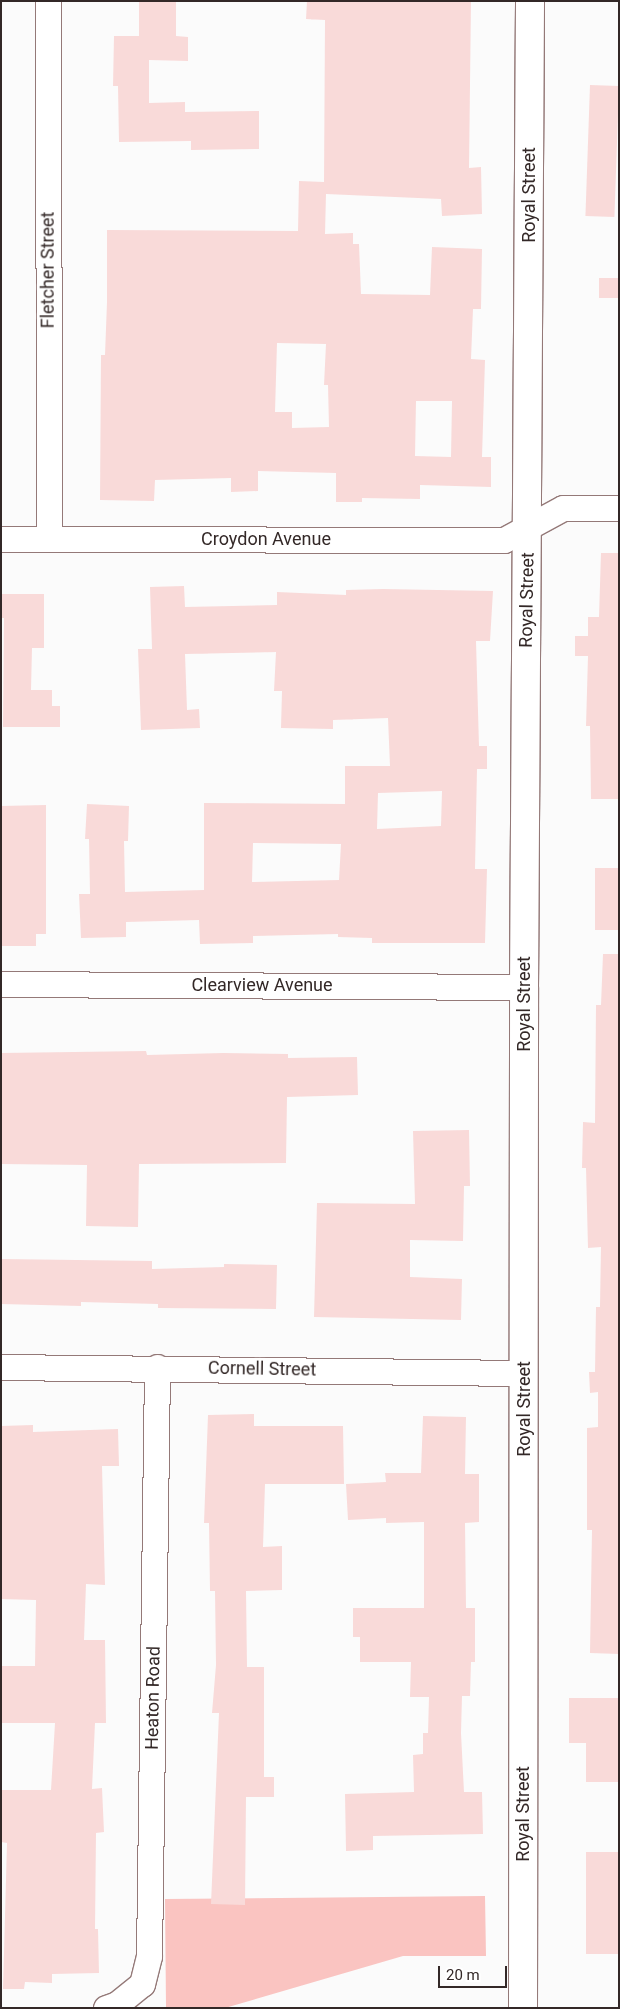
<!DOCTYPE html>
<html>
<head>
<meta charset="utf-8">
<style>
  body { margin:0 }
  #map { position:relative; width:620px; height:2009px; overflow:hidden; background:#fbfbfb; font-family:Roboto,sans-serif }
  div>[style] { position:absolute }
  .green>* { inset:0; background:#fac4c1 }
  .building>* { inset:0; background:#f9dad9; transform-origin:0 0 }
  .roads { filter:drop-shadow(1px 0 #947978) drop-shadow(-1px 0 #947978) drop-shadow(0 1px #947978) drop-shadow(0 -1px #947978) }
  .minor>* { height:25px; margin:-12.5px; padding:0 12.5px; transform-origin:12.5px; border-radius:12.5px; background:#fff }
  .secondary>* { height:28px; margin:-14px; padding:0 14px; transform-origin:14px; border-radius:14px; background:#fff }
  span { translate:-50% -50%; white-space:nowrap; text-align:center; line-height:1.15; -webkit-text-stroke:4.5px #fff; paint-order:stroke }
  .street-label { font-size:18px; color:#332827 }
  .frame { position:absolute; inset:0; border:2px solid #332827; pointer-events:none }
  .scale { position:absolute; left:438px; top:1966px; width:69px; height:22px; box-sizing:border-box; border:2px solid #332827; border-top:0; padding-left:6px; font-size:15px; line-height:18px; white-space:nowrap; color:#332827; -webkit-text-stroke:4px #fff; paint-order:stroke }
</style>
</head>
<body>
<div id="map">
  <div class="green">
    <div style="clip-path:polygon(485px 1896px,486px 1956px,403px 1956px,225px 2008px,166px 2008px,165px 1899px)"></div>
  </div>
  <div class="building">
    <div style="clip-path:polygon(139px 1px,176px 1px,176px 36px,188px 37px,188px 61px,149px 60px,149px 103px,185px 102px,185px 112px,259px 111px,259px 149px,191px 150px,191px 141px,119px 142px,118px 86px,113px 86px,114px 36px,139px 36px)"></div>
    <div style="clip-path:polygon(evenodd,307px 1px,471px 1px,469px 168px,481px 167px,482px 214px,442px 216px,441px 199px,326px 194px,325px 234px,353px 233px,353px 244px,359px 244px,361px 294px,430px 295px,432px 247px,482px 249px,481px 309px,473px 309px,471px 359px,485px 360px,482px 457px,491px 457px,491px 487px,420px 485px,420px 499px,362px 498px,362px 502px,336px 502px,336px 473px,258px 471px,258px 491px,231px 492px,231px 478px,155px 480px,154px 501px,100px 500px,101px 355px,105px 355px,107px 302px,107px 230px,298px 231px,299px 181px,324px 182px,325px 20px,306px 19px,307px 1px,277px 343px,326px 344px,324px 385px,328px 385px,329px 427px,292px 428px,292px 412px,275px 412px,277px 343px,307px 1px,416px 401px,452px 401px,451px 457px,415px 456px,416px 401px)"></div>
    <div style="left:590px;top:85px;width:29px;height:131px;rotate:2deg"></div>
    <div style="left:599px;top:278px;width:20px;height:20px"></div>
    <div style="clip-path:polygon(601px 553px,619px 553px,619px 799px,591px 799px,590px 726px,586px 726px,588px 656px,575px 656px,575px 636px,588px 636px,588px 617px,599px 617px)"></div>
    <div style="clip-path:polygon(evenodd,184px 586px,185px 607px,277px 605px,277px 592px,346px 595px,346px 590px,383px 589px,493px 591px,490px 641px,476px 641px,479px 746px,487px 746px,487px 769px,477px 769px,475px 869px,487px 869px,485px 943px,372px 943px,372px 938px,338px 937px,338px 934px,253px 936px,253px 943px,200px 944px,199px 920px,126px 922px,126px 937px,81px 938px,79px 894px,90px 894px,89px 839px,85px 839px,87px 804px,129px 806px,128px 841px,124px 841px,125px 892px,204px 890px,204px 803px,345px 804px,345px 766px,390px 766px,388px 718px,333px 720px,333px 729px,281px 728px,282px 691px,274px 691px,276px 652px,185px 654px,187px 710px,199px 709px,200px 728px,141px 730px,138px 649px,152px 649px,150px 587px,184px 586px,442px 791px,441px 826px,377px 829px,378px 793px,442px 791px,184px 586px,253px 843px,341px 844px,339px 880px,252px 882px,253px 843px)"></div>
    <div style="clip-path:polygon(1px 594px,44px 594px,44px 648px,32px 648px,31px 690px,52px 690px,52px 706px,60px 706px,60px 727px,3px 727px,4px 618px,1px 618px)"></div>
    <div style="clip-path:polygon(46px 805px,46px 934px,36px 934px,36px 946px,1px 946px,1px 806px)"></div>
    <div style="left:595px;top:868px;width:24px;height:62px"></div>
    <div style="clip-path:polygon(603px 954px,619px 954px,619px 1654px,590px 1653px,592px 1530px,587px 1530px,587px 1428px,598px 1427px,598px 1392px,590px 1393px,589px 1372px,595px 1372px,596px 1307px,600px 1307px,601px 1247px,588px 1248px,586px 1168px,582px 1168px,583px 1122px,595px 1123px,596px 1005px,601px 1005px)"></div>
    <div style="clip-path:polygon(146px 1051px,147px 1055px,223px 1053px,288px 1054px,288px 1058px,357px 1057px,358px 1095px,287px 1097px,286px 1163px,139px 1164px,138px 1227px,86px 1226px,87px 1165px,1px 1164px,1px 1053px)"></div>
    <div style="clip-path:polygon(469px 1130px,470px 1186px,464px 1186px,463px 1241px,410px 1240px,410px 1277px,462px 1279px,461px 1320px,314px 1317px,317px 1203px,415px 1204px,413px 1131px)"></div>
    <div style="clip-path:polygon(1px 1259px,152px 1261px,152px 1269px,224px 1267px,224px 1264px,277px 1265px,276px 1309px,158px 1308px,158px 1304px,81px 1302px,81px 1306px,1px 1304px)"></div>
    <div style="clip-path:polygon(254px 1414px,254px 1426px,343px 1426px,344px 1484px,265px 1484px,263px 1547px,282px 1546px,282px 1590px,246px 1591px,247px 1667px,264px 1667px,264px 1777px,274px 1777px,274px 1797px,246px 1797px,245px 1905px,211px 1904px,219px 1713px,212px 1713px,216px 1665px,215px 1591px,210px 1591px,209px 1523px,204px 1523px,208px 1415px)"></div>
    <div style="clip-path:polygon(423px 1416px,466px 1417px,465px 1474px,479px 1474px,479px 1522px,465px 1523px,466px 1608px,475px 1608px,475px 1662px,471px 1662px,470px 1696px,462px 1696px,461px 1733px,464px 1792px,482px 1792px,483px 1834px,373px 1836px,373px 1850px,346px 1851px,345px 1794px,414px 1792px,413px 1755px,423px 1754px,423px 1733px,428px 1733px,429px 1697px,410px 1697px,411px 1662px,360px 1662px,360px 1637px,353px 1637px,353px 1608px,424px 1608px,424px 1522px,386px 1523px,386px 1518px,348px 1520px,346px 1484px,386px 1482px,385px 1473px,421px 1473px)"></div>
    <div style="clip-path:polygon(33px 1425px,33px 1432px,118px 1429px,119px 1466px,102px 1466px,105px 1585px,86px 1584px,84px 1640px,105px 1640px,106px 1723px,95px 1723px,92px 1789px,102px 1788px,104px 1832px,96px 1833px,95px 1929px,98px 1929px,99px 1973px,52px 1974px,52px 1983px,25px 1982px,24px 1989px,3px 1989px,7px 1843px,1px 1842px,1px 1790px,51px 1790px,55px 1723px,1px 1723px,1px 1666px,35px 1666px,36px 1600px,1px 1599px,1px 1426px)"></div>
    <div style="clip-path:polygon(569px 1698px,619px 1698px,619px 1782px,586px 1782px,586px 1743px,569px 1743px)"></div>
    <div style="left:586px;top:1852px;width:33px;height:102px"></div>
  </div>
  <div class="roads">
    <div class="minor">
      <div style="left:48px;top:1px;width:538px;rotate:89.89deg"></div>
      <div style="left:1px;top:539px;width:503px;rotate:0.11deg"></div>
      <div style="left:504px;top:540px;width:67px;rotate:-28.5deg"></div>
      <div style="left:563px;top:508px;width:56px"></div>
      <div style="left:1px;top:984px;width:523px;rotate:0.33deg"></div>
      <div style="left:1px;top:1367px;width:523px;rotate:0.66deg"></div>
      <div style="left:106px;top:2008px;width:12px;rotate:-20deg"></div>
      <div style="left:117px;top:2004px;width:32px;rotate:-39deg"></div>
      <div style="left:142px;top:1984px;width:29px;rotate:-76deg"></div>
      <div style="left:149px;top:1956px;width:589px;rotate:-89.22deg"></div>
    </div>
    <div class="secondary">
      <div style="left:523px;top:2008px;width:1021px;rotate:-89.94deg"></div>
      <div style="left:524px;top:987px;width:986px;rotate:-89.65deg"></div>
    </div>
  </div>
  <div class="street-label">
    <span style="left:529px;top:195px;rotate:-90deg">Royal Street</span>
    <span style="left:48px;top:270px;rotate:-90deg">Fletcher Street</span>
    <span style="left:266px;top:539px">Croydon Avenue</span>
    <span style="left:527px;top:600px;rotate:-89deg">Royal Street</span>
    <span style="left:262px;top:985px">Clearview Avenue</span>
    <span style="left:524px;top:1004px;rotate:-90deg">Royal Street</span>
    <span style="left:262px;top:1369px;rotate:1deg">Cornell Street</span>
    <span style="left:524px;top:1409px;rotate:-90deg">Royal Street</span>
    <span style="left:153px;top:1698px;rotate:-89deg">Heaton Road</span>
    <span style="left:523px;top:1814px;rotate:-90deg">Royal Street</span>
  </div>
  <div class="frame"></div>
  <div class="scale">20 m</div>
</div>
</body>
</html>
